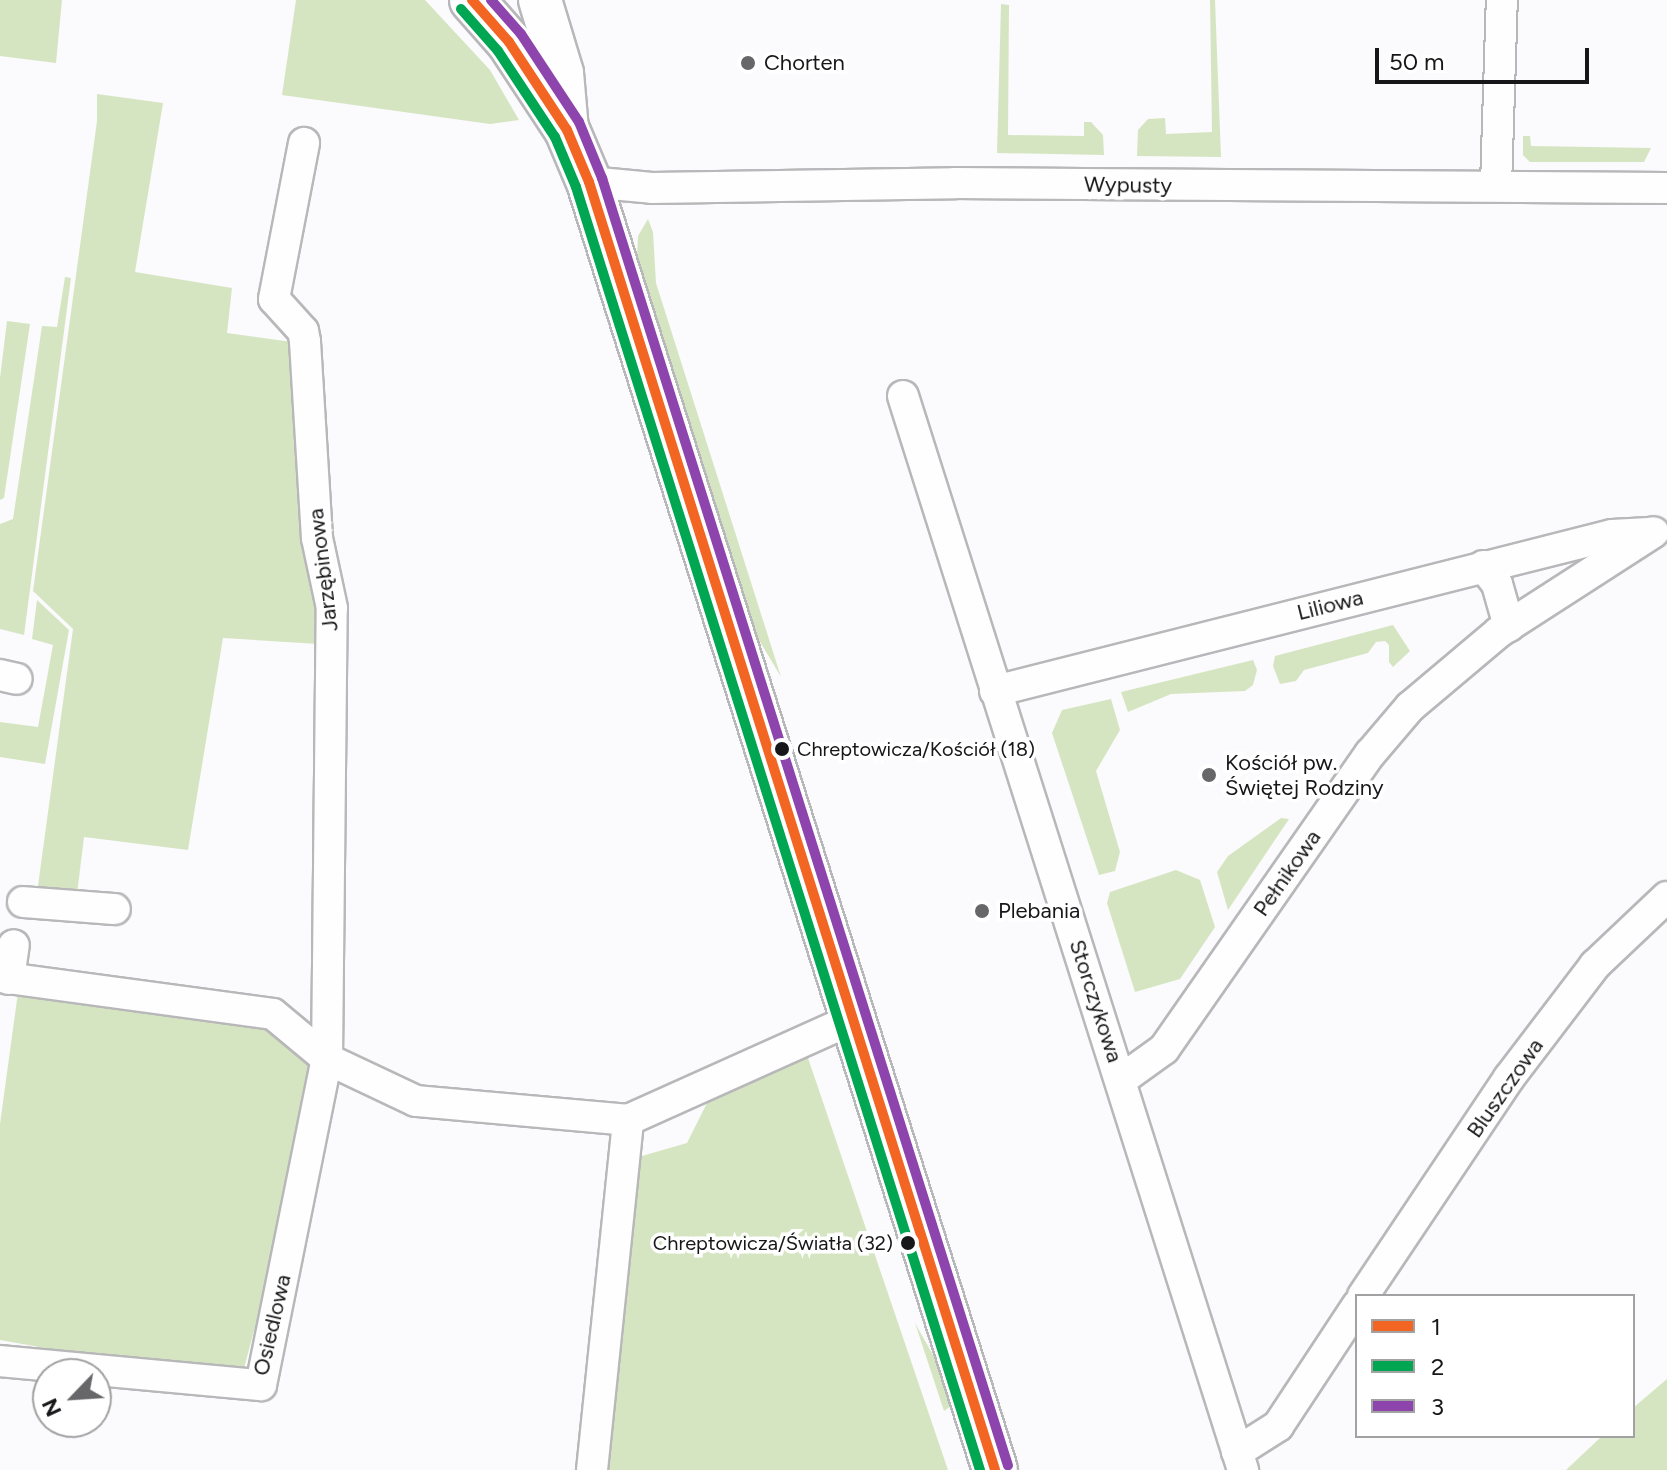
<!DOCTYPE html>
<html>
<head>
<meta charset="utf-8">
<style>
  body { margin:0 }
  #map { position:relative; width:1667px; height:1470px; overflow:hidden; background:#fbfafd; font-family:Figtree,sans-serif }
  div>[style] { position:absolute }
  .green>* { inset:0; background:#d6e5c1 }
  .roads { filter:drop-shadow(2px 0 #b8b7b9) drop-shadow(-2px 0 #b8b7b9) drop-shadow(0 2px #b8b7b9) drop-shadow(0 -2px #b8b7b9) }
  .minor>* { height:30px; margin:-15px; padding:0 15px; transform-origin:15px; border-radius:15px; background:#fefeff }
  .secondary>* { height:42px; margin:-21px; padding:0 21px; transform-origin:21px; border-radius:21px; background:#fefeff }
  .primary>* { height:44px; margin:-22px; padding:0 22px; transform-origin:22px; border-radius:22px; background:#fefeff }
  .bus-1>* { height:10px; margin:-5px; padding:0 5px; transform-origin:5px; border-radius:5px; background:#f26522 }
  .bus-2>* { height:10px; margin:-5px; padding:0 5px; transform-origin:5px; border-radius:5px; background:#00a651 }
  .bus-3>* { height:10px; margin:-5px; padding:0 5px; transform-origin:5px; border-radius:5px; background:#8e44ad }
  .dots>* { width:22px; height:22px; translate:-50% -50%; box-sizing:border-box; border:4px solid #fff; border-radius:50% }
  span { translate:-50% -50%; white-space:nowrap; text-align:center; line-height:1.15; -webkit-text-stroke:7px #fff; paint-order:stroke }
  .bus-label { font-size:20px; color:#171719 }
  .left { translate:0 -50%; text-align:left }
  .right { translate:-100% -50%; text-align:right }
  .poi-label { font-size:22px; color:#171719 }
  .street-label { font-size:22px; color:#171719 }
  .legend { position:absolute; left:1355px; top:1294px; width:280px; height:144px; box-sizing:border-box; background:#fff; border:2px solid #a2a2a3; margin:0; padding:10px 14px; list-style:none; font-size:24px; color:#171719 }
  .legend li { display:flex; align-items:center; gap:16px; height:40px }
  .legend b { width:40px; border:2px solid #a2a2a3 }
  .north { position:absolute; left:32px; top:1358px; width:80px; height:80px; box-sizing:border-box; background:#fff; border:2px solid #a2a2a3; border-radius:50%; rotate:245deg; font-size:22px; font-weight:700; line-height:32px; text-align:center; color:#171719 }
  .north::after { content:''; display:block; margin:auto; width:28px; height:36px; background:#676669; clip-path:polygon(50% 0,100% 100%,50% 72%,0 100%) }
  .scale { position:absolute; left:1375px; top:48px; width:214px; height:36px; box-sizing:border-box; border:4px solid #171719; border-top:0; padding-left:10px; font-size:24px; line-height:28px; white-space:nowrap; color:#171719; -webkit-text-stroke:6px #fff; paint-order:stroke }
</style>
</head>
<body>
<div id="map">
  <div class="green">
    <div style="clip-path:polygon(0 0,62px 0,56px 63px,0 56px)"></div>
    <div style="clip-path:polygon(296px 0,425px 0,490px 70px,519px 120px,490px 124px,282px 95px)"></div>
    <div style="clip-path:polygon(1210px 0,1215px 0,1221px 157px,1137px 156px,1138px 130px,1148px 119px,1165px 118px,1166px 134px,1212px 132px)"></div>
    <div style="clip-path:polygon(1001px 4px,1009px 5px,1008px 135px,1084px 136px,1084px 122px,1091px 122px,1103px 135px,1104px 155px,997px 153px)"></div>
    <div style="clip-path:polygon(97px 94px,163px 103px,135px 272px,232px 288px,227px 333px,292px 342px,302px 388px,318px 644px,223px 638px,188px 850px,84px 837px,77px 894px,37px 893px,73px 629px,33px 591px,97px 121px)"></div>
    <div style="clip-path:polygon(1523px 136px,1530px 136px,1531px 146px,1651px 148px,1644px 162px,1530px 162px,1523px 155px)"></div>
    <div style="clip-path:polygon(648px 219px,653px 232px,656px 283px,781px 677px,756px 635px,637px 258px,638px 236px)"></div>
    <div style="clip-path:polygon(65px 277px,71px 278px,24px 635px,0 629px,0 524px,13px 519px,42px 326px,57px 327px)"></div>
    <div style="clip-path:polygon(7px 321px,30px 324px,4px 498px,0 500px,0 378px)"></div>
    <div style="clip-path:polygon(37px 600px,69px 630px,45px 764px,0 757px,0 722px,38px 727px,53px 645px,32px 639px)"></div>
    <div style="clip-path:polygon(1393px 625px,1410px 651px,1393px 667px,1389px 662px,1389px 645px,1385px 641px,1376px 642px,1368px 653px,1304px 670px,1296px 681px,1280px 684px,1273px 666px,1275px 656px)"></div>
    <div style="clip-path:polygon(1253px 660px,1257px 670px,1253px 685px,1245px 691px,1171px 694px,1128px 712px,1121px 692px)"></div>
    <div style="clip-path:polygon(1111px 699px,1120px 730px,1096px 771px,1120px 852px,1115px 871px,1099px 875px,1052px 733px,1062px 710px)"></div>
    <div style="clip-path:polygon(1281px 818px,1289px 819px,1228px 910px,1217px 872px,1228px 856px)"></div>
    <div style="clip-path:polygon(1176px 870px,1200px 880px,1215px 927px,1180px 979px,1135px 992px,1107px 903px,1110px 892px)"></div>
    <div style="clip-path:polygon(19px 985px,273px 1014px,327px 1059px,240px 1383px,0 1340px,0 1124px)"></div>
    <div style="clip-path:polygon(807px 1055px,948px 1470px,607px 1470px,635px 1158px,687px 1143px,711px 1095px,763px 1077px)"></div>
    <div style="clip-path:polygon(915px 1323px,937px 1362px,954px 1404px,944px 1411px)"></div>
    <div style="clip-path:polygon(1667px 1379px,1667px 1470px,1566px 1470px,1602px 1436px,1633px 1436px,1633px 1408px)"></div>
  </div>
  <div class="roads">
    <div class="minor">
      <div style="left:589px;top:182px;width:63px;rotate:5.4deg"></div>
      <div style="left:652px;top:188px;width:303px;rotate:-0.9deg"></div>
      <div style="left:955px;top:183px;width:712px;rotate:0.4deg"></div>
      <div style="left:1496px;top:186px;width:186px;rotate:-88.2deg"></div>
      <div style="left:903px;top:396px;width:1127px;rotate:72.43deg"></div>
      <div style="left:1483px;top:566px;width:23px;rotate:52deg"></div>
      <div style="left:1497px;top:584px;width:44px;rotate:74.1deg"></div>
      <div style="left:0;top:675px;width:17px;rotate:13deg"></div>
      <div style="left:995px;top:691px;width:636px;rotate:-14.19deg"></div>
      <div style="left:1612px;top:535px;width:37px;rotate:-3deg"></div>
      <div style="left:23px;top:902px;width:92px;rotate:4.4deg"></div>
      <div style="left:0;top:977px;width:275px;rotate:7.7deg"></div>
      <div style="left:273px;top:1014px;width:70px;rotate:39.8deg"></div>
      <div style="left:327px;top:1059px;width:98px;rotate:25.3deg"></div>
      <div style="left:416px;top:1101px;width:213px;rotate:5.1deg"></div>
      <div style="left:628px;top:1120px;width:247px;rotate:-24.2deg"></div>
      <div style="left:9px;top:979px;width:34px;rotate:-82deg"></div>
      <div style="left:1121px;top:1080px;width:53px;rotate:-35.8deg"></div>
      <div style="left:1164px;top:1049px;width:360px;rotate:-55.1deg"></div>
      <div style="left:1370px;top:754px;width:62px;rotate:-49.6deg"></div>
      <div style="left:1410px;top:707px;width:116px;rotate:-40.1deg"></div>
      <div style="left:1499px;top:632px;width:184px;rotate:-32.8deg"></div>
      <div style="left:1363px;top:1296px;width:262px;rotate:-56.2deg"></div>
      <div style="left:1509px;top:1078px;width:142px;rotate:-52.7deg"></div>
      <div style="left:1595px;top:965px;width:99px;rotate:-43.4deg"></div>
      <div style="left:0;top:1361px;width:262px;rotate:5.3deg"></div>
      <div style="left:261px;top:1385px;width:333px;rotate:-78.6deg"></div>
      <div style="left:327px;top:1059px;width:451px;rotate:-89.4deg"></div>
      <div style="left:332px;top:608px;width:72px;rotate:-102.1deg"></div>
      <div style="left:317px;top:538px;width:197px;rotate:-93.5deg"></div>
      <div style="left:305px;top:341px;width:10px;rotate:-101deg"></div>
      <div style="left:303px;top:331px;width:43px;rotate:-132.2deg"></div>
      <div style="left:274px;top:299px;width:159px;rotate:-79.1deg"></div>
      <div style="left:1237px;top:1452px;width:49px;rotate:-32.4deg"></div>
      <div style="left:1278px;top:1426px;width:144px;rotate:-56.6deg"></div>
      <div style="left:592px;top:1470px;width:352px;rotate:-84.1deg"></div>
    </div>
    <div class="secondary">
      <div style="left:540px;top:0;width:76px;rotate:73.2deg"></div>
      <div style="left:562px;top:73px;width:57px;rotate:85deg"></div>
    </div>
    <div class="primary">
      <div style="left:472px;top:0;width:56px;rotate:48.6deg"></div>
      <div style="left:509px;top:42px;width:105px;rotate:56.6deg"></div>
      <div style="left:567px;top:130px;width:56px;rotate:67.1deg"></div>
      <div style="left:589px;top:182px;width:1350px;rotate:72.5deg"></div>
    </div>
  </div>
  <div class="bus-1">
    <div style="left:472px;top:0;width:56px;rotate:48.6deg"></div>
    <div style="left:509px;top:42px;width:105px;rotate:56.6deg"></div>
    <div style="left:567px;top:130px;width:56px;rotate:67.1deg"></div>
    <div style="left:589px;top:182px;width:1350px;rotate:72.5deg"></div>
  </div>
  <div class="bus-2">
    <div style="left:461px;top:9px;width:56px;rotate:48.6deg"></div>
    <div style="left:498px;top:51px;width:103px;rotate:56.5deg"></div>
    <div style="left:555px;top:137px;width:54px;rotate:67.2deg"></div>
    <div style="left:576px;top:187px;width:1345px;rotate:72.52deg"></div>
  </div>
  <div class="bus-3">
    <div style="left:491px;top:0;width:45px;rotate:48.6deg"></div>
    <div style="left:521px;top:34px;width:105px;rotate:56.6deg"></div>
    <div style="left:579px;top:122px;width:61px;rotate:67.7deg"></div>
    <div style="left:602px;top:178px;width:1350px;rotate:72.5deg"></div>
  </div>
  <div class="dots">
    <div style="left:748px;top:63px;background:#676669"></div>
    <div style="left:782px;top:749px;background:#171719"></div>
    <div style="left:1209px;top:775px;background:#676669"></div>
    <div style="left:982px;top:911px;background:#676669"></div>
    <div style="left:908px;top:1243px;background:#171719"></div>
  </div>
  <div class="bus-label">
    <span class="left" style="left:797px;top:749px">Chreptowicza/Kościół (18)</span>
    <span class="right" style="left:893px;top:1243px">Chreptowicza/Światła (32)</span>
  </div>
  <div class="poi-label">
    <span class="left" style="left:764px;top:63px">Chorten</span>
    <span class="left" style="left:1225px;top:775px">Kościół pw.<br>Świętej Rodziny</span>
    <span class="left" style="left:998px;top:911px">Plebania</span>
  </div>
  <div class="street-label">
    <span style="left:1128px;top:185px;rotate:1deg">Wypusty</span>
    <span style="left:323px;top:570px;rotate:-97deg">Jarzębinowa</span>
    <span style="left:1330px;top:605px;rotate:-14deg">Liliowa</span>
    <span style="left:1287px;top:873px;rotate:-55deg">Pełnikowa</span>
    <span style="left:1096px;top:1001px;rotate:72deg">Storczykowa</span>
    <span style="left:1505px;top:1088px;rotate:-55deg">Bluszczowa</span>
    <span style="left:272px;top:1325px;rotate:-77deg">Osiedlowa</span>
  </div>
  <ul class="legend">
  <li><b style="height:10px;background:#f26522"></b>1</li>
  <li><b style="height:10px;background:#00a651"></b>2</li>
  <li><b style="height:10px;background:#8e44ad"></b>3</li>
  </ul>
  <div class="north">N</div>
  <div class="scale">50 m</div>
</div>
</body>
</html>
